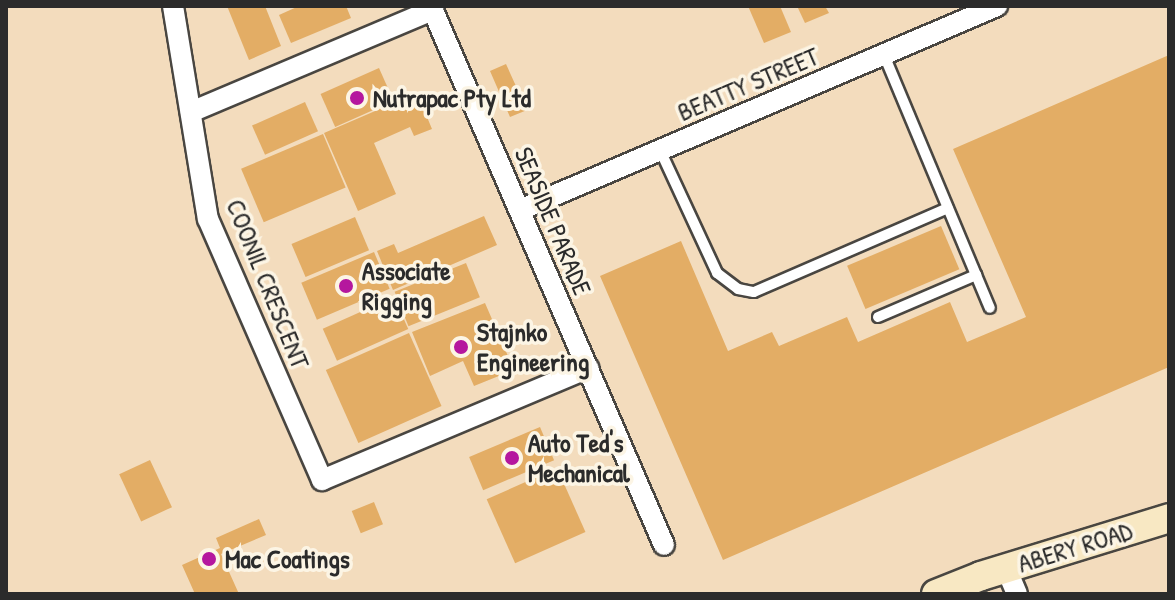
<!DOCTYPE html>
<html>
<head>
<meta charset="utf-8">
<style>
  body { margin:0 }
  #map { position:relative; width:1175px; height:600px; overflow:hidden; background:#f3dcbd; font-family:"Patrick Hand",sans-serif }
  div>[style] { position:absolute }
  .building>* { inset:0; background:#e3ad65; transform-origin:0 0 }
  .roads { filter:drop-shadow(2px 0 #494641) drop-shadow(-2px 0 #494641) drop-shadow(0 2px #494641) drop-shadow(0 -2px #494641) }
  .lane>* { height:10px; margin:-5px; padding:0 5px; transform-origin:5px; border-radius:5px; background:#fff }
  .street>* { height:20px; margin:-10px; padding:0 10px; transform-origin:10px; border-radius:10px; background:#fff }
  .secondary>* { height:28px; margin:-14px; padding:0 14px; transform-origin:14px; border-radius:14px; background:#f8e8c3 }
  .dots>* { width:22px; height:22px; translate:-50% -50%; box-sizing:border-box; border:4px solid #fcf5e5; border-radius:50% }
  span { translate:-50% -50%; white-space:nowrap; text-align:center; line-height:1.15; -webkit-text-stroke:7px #fcf5e5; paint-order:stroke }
  .street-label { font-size:26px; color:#2b2b2b }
  .poi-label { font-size:26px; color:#2b2b2b; font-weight:700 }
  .left { translate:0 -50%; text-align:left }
  .frame { position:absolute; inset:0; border:8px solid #2b2b2b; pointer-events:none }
</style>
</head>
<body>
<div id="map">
  <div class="building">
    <div style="clip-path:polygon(227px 6px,265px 6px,281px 46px,249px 60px)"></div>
    <div style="clip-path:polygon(299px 6px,346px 6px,351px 18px,291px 43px,279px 15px)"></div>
    <div style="clip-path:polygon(748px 6px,780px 6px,791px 32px,764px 43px)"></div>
    <div style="clip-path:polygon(797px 6px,825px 6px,829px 13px,805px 23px)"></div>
    <div style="clip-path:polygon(1169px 55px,1169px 367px,723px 560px,600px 276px,681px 241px,728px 351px,772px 332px,779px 346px,847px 317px,858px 342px,950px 302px,967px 342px,1026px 317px,953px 149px)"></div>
    <div style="clip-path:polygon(506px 64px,520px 95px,525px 93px,532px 108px,510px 117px,490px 71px)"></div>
    <div style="left:379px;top:68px;width:36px;height:64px;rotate:66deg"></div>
    <div style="clip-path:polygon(417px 93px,432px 129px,414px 136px,410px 127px,374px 143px,396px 194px,358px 211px,324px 133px)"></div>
    <div style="left:305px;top:102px;width:32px;height:58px;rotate:66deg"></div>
    <div style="left:323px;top:134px;width:58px;height:89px;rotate:67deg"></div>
    <div style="clip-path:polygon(484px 216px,497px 245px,393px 290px,377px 251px,394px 244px,398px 253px)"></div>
    <div style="left:355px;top:217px;width:36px;height:69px;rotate:67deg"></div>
    <div style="left:941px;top:226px;width:47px;height:102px;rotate:67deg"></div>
    <div style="left:374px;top:252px;width:40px;height:79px;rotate:67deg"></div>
    <div style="left:466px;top:263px;width:37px;height:77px;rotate:68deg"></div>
    <div style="left:394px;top:297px;width:35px;height:78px;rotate:66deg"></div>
    <div style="clip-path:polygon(485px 303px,514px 370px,474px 386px,463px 361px,430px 376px,412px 332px)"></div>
    <div style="left:409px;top:333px;width:80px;height:91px;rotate:66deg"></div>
    <div style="left:540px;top:427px;width:36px;height:77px;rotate:67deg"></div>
    <div style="left:150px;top:460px;width:52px;height:34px;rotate:65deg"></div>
    <div style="left:557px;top:468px;width:70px;height:77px;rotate:66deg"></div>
    <div style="left:374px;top:502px;width:24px;height:24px;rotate:68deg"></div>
    <div style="clip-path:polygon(259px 519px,266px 535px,221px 554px,239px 594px,195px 594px,182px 565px,220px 548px,216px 538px)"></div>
  </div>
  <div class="roads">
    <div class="lane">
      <div style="left:884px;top:55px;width:274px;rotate:67.3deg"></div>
      <div style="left:660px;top:150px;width:136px;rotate:65.1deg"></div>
      <div style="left:717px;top:273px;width:26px;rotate:37deg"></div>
      <div style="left:738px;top:289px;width:16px;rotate:11deg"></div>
      <div style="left:754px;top:292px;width:211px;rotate:-23.4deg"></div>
      <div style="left:878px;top:317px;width:107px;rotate:-23.2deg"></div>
    </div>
    <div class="street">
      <div style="left:173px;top:6px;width:216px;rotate:80.7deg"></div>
      <div style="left:208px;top:219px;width:285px;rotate:66.4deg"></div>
      <div style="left:322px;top:480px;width:289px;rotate:-22.8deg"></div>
      <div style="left:431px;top:6px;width:587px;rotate:66.62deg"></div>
      <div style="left:191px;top:112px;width:263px;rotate:-22.9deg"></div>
      <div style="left:520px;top:210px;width:519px;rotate:-23.16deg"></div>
      <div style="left:1006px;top:568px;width:28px;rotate:67deg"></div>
    </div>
    <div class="secondary">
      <div style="left:936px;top:594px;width:48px;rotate:-21.8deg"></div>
      <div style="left:981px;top:576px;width:197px;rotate:-17.1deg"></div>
    </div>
  </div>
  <div class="dots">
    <div style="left:357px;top:98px;background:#b5179e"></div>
    <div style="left:346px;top:286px;background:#b5179e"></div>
    <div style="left:461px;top:347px;background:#b5179e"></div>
    <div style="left:512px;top:458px;background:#b5179e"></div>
    <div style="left:209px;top:559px;background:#b5179e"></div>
  </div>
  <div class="street-label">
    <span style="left:748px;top:84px;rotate:-23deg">BEATTY STREET</span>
    <span style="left:553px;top:221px;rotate:67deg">SEASIDE PARADE</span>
    <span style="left:268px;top:284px;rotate:68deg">COONIL CRESCENT</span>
    <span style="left:1075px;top:547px;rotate:-17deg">ABERY ROAD</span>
  </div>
  <div class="poi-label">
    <span class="left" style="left:373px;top:98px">Nutrapac Pty Ltd</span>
    <span class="left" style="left:362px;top:286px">Associate<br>Rigging</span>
    <span class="left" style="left:477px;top:347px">Stajnko<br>Engineering</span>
    <span class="left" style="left:528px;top:458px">Auto Ted's<br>Mechanical</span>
    <span class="left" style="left:225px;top:559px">Mac Coatings</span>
  </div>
  <div class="frame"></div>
</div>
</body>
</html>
